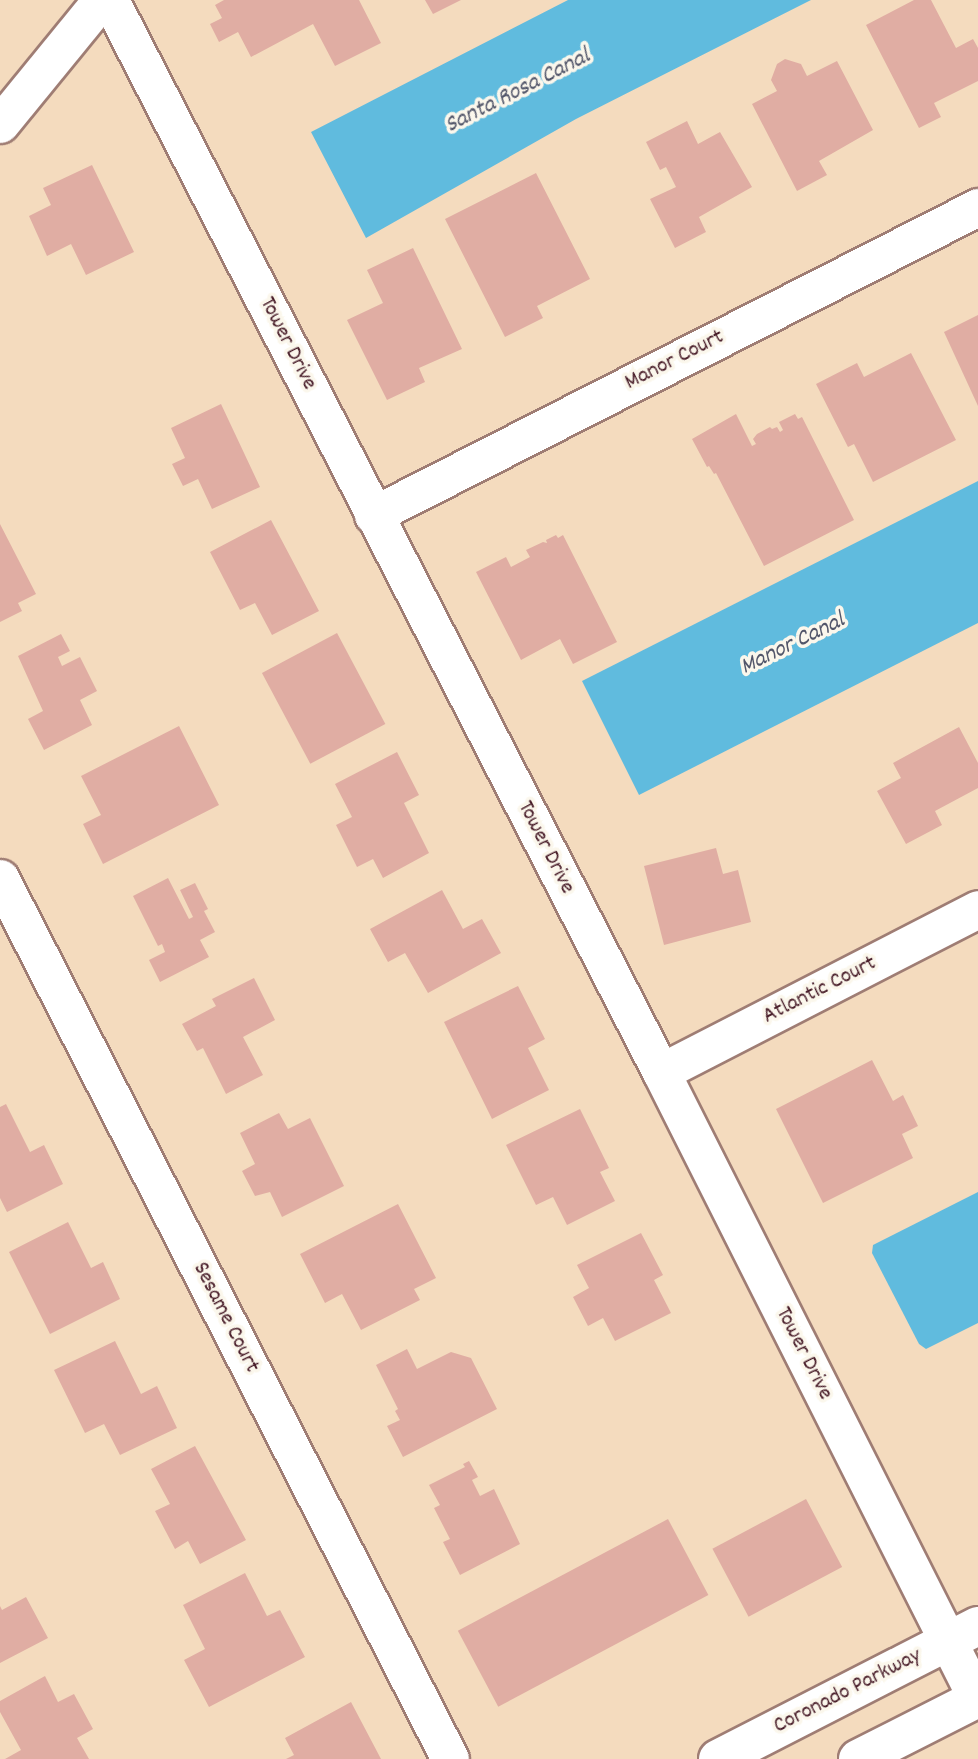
<!DOCTYPE html>
<html>
<head>
<meta charset="utf-8">
<style>
  body { margin:0 }
  #map { position:relative; width:978px; height:1759px; overflow:hidden; background:#f4dbbe; font-family:Dekko,sans-serif }
  div>[style] { position:absolute }
  .water>* { inset:0; background:#60bbde }
  .building>* { inset:0; background:#e0ada3; transform-origin:0 0 }
  .roads { filter:drop-shadow(2px 0 #9f7d74) drop-shadow(-2px 0 #9f7d74) drop-shadow(0 2px #9f7d74) drop-shadow(0 -2px #9f7d74) }
  .street>* { height:37px; margin:-18.5px; padding:0 18.5px; transform-origin:18.5px; border-radius:18.5px; background:#fff }
  .secondary>* { height:38px; margin:-19px; padding:0 19px; transform-origin:19px; border-radius:19px; background:#fff }
  span { translate:-50% -50%; white-space:nowrap; text-align:center; line-height:1.15; -webkit-text-stroke:7px #fbf7ec; paint-order:stroke }
  .street-label { font-size:23px; color:#4a1f2b }
  .water-label { font-size:24px; color:#52566a; font-style:italic }
</style>
</head>
<body>
<div id="map">
  <div class="water">
    <div style="clip-path:polygon(568px 0,811px 0,576px 119px,366px 238px,311px 132px)"></div>
    <div style="clip-path:polygon(978px 481px,978px 623px,639px 795px,582px 681px)"></div>
    <div style="clip-path:polygon(978px 1192px,978px 1323px,926px 1349px,919px 1344px,872px 1253px,873px 1245px)"></div>
  </div>
  <div class="building">
    <div style="clip-path:polygon(224px 0,359px 0,381px 43px,335px 66px,313px 24px,251px 57px,238px 32px,219px 42px,210px 24px,222px 18px,215px 5px)"></div>
    <div style="clip-path:polygon(425px 0,461px 0,433px 14px)"></div>
    <div style="clip-path:polygon(914px 0,931px 0,956px 48px,973px 39px,978px 48px,978px 81px,934px 103px,941px 117px,919px 128px,866px 25px)"></div>
    <div style="clip-path:polygon(785px 59px,801px 64px,807px 76px,837px 61px,873px 130px,819px 161px,827px 175px,797px 191px,752px 104px,777px 91px,771px 80px,777px 64px)"></div>
    <div style="clip-path:polygon(687px 121px,698px 144px,720px 132px,752px 187px,699px 217px,706px 232px,675px 248px,650px 199px,676px 187px,666px 167px,660px 170px,646px 142px)"></div>
    <div style="clip-path:polygon(92px 165px,134px 252px,86px 275px,71px 244px,47px 256px,29px 216px,51px 205px,43px 188px)"></div>
    <div style="clip-path:polygon(536px 173px,590px 279px,537px 306px,543px 318px,505px 337px,445px 219px)"></div>
    <div style="clip-path:polygon(413px 248px,462px 349px,419px 368px,425px 382px,387px 400px,347px 320px,383px 303px,367px 270px)"></div>
    <div style="clip-path:polygon(978px 315px,978px 406px,944px 332px)"></div>
    <div style="clip-path:polygon(911px 353px,956px 440px,873px 482px,854px 444px,848px 447px,816px 384px,857px 363px,864px 377px)"></div>
    <div style="clip-path:polygon(221px 404px,260px 487px,212px 509px,198px 479px,183px 486px,172px 464px,185px 458px,171px 428px)"></div>
    <div style="clip-path:polygon(736px 414px,752px 446px,756px 444px,753px 439px,757px 434px,770px 427px,772px 429px,777px 427px,780px 432px,783px 430px,779px 422px,795px 414px,798px 419px,802px 417px,854px 520px,764px 566px,716px 473px,714px 474px,709px 466px,707px 467px,692px 439px)"></div>
    <div style="clip-path:polygon(271px 520px,319px 611px,272px 635px,255px 603px,240px 610px,210px 552px)"></div>
    <div style="clip-path:polygon(0 524px,36px 594px,18px 603px,22px 611px,0 622px)"></div>
    <div style="clip-path:polygon(556px 535px,558px 538px,563px 535px,617px 642px,573px 664px,560px 639px,521px 660px,476px 572px,506px 557px,511px 567px,530px 557px,526px 550px,543px 542px,547px 543px,546px 540px)"></div>
    <div style="left:337px;top:633px;width:103px;height:85px;rotate:62deg"></div>
    <div style="clip-path:polygon(61px 634px,70px 651px,58px 657px,62px 666px,80px 657px,97px 691px,80px 700px,92px 725px,44px 750px,28px 719px,43px 711px,18px 656px)"></div>
    <div style="clip-path:polygon(179px 726px,219px 805px,103px 864px,83px 824px,101px 815px,81px 776px)"></div>
    <div style="clip-path:polygon(959px 727px,978px 763px,978px 788px,935px 811px,942px 825px,906px 844px,877px 791px,901px 778px,893px 763px)"></div>
    <div style="clip-path:polygon(397px 752px,419px 795px,404px 803px,429px 853px,383px 878px,373px 859px,357px 867px,336px 825px,352px 817px,335px 784px)"></div>
    <div style="clip-path:polygon(716px 848px,723px 874px,738px 870px,751px 922px,664px 945px,644px 866px)"></div>
    <div style="clip-path:polygon(168px 878px,189px 919px,193px 917px,180px 890px,195px 883px,208px 909px,204px 911px,215px 932px,200px 940px,209px 957px,160px 982px,149px 960px,165px 952px,162px 944px,158px 946px,133px 896px)"></div>
    <div style="clip-path:polygon(442px 890px,463px 929px,482px 919px,501px 953px,428px 993px,405px 953px,388px 962px,370px 929px)"></div>
    <div style="clip-path:polygon(254px 978px,275px 1020px,243px 1037px,263px 1075px,226px 1094px,203px 1048px,197px 1051px,182px 1024px,216px 1006px,212px 999px)"></div>
    <div style="clip-path:polygon(518px 986px,545px 1039px,528px 1048px,549px 1090px,492px 1119px,444px 1022px)"></div>
    <div style="clip-path:polygon(872px 1060px,893px 1101px,903px 1095px,918px 1126px,902px 1134px,913px 1158px,823px 1203px,776px 1109px)"></div>
    <div style="clip-path:polygon(6px 1104px,30px 1152px,44px 1145px,63px 1184px,7px 1212px,0 1198px,0 1107px)"></div>
    <div style="clip-path:polygon(580px 1109px,609px 1168px,600px 1172px,615px 1201px,567px 1225px,553px 1197px,536px 1205px,506px 1145px)"></div>
    <div style="clip-path:polygon(279px 1113px,288px 1129px,310px 1118px,344px 1186px,282px 1217px,270px 1192px,255px 1196px,242px 1171px,255px 1164px,240px 1133px)"></div>
    <div style="clip-path:polygon(398px 1204px,436px 1278px,414px 1289px,420px 1300px,361px 1330px,342px 1294px,325px 1303px,300px 1254px)"></div>
    <div style="clip-path:polygon(68px 1222px,91px 1268px,103px 1262px,120px 1299px,50px 1334px,9px 1252px)"></div>
    <div style="clip-path:polygon(641px 1233px,663px 1275px,654px 1280px,671px 1313px,615px 1341px,603px 1318px,588px 1326px,573px 1297px,589px 1288px,577px 1265px)"></div>
    <div style="clip-path:polygon(115px 1341px,141px 1394px,157px 1386px,177px 1428px,120px 1455px,104px 1424px,85px 1433px,54px 1370px)"></div>
    <div style="clip-path:polygon(407px 1349px,417px 1369px,451px 1352px,471px 1358px,497px 1409px,403px 1457px,387px 1426px,400px 1420px,395px 1411px,398px 1409px,376px 1365px)"></div>
    <div style="clip-path:polygon(195px 1446px,246px 1540px,200px 1564px,188px 1541px,175px 1549px,155px 1511px,170px 1504px,151px 1469px)"></div>
    <div style="clip-path:polygon(469px 1461px,478px 1477px,472px 1480px,480px 1496px,494px 1489px,520px 1544px,460px 1575px,443px 1542px,450px 1539px,434px 1508px,440px 1505px,429px 1485px,465px 1467px,463px 1464px)"></div>
    <div style="left:806px;top:1499px;width:77px;height:106px;rotate:62deg"></div>
    <div style="left:668px;top:1519px;width:86px;height:238px;rotate:62deg"></div>
    <div style="clip-path:polygon(245px 1573px,267px 1616px,280px 1610px,305px 1657px,209px 1707px,184px 1660px,205px 1649px,183px 1605px)"></div>
    <div style="clip-path:polygon(26px 1597px,48px 1638px,0 1663px,0 1606px,2px 1610px)"></div>
    <div style="clip-path:polygon(45px 1676px,58px 1702px,74px 1694px,93px 1729px,77px 1738px,89px 1759px,5px 1759px,21px 1750px,0 1712px,0 1701px)"></div>
    <div style="clip-path:polygon(351px 1702px,381px 1759px,286px 1759px,294px 1755px,285px 1738px)"></div>
  </div>
  <div class="roads">
    <div class="street">
      <div style="left:110px;top:0;width:1205px;rotate:62.8deg"></div>
      <div style="left:661px;top:1072px;width:702px;rotate:63.25deg"></div>
      <div style="left:0;top:124px;width:160px;rotate:-50.8deg"></div>
      <div style="left:373px;top:515px;width:679px;rotate:-26.98deg"></div>
      <div style="left:0;top:878px;width:989px;rotate:62.94deg"></div>
      <div style="left:661px;top:1072px;width:356px;rotate:-27.2deg"></div>
    </div>
    <div class="secondary">
      <div style="left:718px;top:1759px;width:292px;rotate:-27.1deg"></div>
      <div style="left:858px;top:1759px;width:135px;rotate:-26.9deg"></div>
    </div>
  </div>
  <div class="street-label">
    <span style="left:287px;top:344px;rotate:63deg">Tower Drive</span>
    <span style="left:675px;top:361px;rotate:-27deg">Manor Court</span>
    <span style="left:545px;top:848px;rotate:63deg">Tower Drive</span>
    <span style="left:820px;top:991px;rotate:-27deg">Atlantic Court</span>
    <span style="left:225px;top:1318px;rotate:63deg">Sesame Court</span>
    <span style="left:803px;top:1354px;rotate:63deg">Tower Drive</span>
    <span style="left:848px;top:1692px;rotate:-27deg">Coronado Parkway</span>
  </div>
  <div class="water-label">
    <span style="left:518px;top:92px;rotate:-27deg">Santa Rosa Canal</span>
    <span style="left:793px;top:645px;rotate:-26deg">Manor Canal</span>
  </div>
</div>
</body>
</html>
